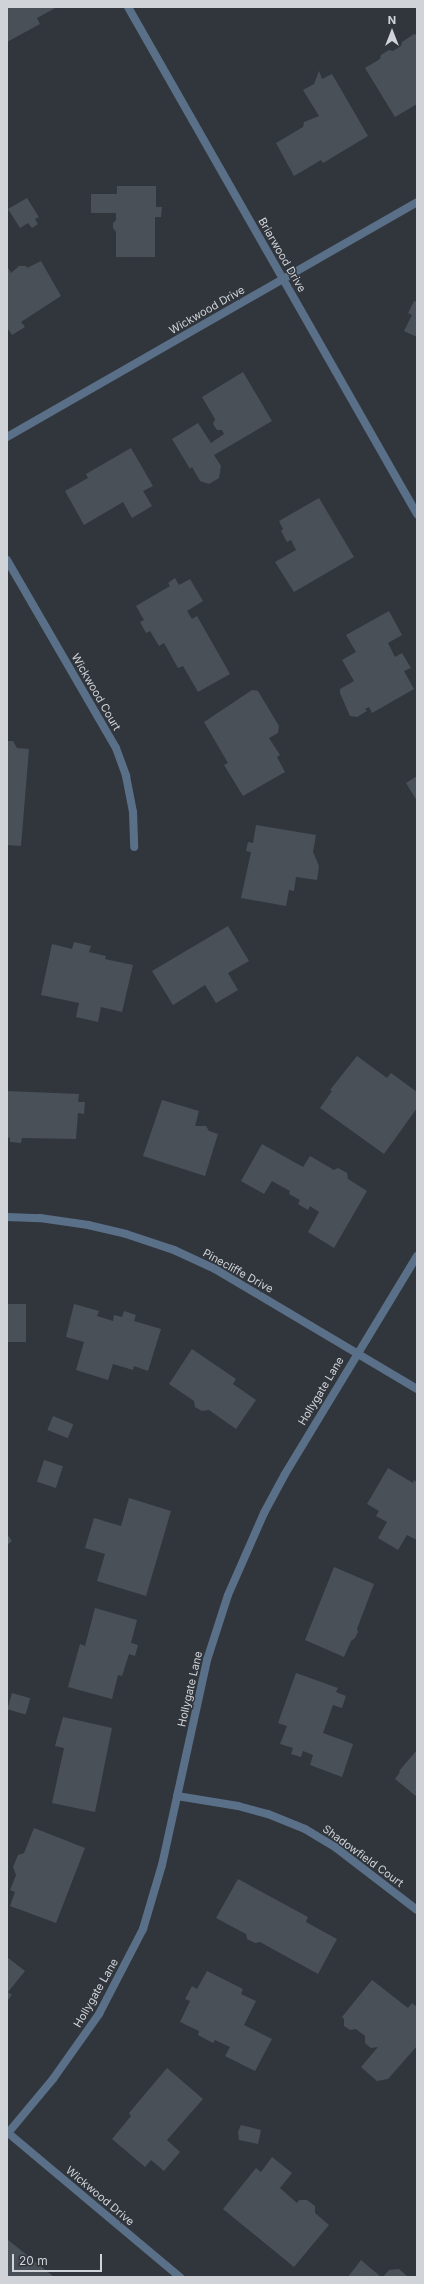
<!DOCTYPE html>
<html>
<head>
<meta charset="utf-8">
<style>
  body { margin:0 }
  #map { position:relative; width:424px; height:2284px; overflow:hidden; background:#31363d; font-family:Inter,sans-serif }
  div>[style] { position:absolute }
  .building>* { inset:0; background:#4a5057; transform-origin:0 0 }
  .minor>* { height:8px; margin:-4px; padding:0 4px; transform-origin:4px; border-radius:4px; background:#5a7089 }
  span { translate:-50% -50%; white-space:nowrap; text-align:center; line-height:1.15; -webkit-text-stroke:3px #31363d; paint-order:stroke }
  .street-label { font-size:11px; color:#d0d4d8 }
  .frame { position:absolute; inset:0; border:8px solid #d0d4d8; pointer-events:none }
  .north { position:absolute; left:372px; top:12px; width:40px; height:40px; -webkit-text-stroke:3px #31363d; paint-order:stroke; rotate:0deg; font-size:11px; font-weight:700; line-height:16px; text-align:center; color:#d0d4d8 }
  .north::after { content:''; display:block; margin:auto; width:14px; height:18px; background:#d0d4d8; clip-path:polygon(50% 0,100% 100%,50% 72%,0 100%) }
  .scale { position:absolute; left:12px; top:2254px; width:90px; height:18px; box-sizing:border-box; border:2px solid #d0d4d8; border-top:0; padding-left:5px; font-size:12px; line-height:14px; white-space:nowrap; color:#d0d4d8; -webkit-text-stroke:3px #31363d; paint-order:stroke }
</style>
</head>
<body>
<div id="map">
  <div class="building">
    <div style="clip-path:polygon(7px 7px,57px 7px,37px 18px,40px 24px,7px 42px)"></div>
    <div style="clip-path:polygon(414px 34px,417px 35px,417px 104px,395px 117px,365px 68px,380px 59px,381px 55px,389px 50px,393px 51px,401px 46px,402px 42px)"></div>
    <div style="clip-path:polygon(319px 71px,322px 79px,332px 74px,368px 136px,323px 163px,321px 160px,294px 176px,276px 143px,303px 127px,304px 122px,319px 116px,303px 90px,314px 84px)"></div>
    <div style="clip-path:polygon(117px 186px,156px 186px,156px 207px,162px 207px,161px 217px,155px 217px,155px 257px,116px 257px,116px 232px,113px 228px,113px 223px,116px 220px,116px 213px,91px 213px,91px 194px,117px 194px)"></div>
    <div style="clip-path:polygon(27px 198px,39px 217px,35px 219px,38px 224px,32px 228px,28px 223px,20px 228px,8px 209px)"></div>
    <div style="clip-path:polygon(41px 261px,61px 296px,21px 322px,25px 327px,12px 335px,8px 329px,7px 330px,7px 266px,11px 273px,19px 266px,26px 266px,27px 268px)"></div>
    <div style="clip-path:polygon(414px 301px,417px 302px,417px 337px,404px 331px,412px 315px,408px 313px)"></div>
    <div style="clip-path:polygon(243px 372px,272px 421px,214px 455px,221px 466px,219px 478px,209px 484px,200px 481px,192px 467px,190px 469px,172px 439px,198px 423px,211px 443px,224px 434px,222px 430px,217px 430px,213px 424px,215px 419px,202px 397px)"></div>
    <div style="clip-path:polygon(131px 448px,153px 486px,143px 491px,152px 506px,132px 518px,123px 502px,84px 525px,65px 491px,88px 478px,86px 474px)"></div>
    <div style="clip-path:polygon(319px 498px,354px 557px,294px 592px,275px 562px,296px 550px,291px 540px,287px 542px,281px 531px,283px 529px,279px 521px)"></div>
    <div style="clip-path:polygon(175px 578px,179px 585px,190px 579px,203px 601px,187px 611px,192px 619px,197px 616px,230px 674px,198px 692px,183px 666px,178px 668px,164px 643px,159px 646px,150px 631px,146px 633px,140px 622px,144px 620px,136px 606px,170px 586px,168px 583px)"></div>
    <div style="clip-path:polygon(389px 611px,402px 635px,388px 643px,395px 657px,402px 653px,411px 668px,404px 671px,414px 689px,372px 713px,369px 707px,365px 709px,367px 711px,357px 717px,350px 716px,340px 693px,340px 689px,354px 681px,342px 660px,356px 652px,346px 635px)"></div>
    <div style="clip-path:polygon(252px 690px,258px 691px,279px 726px,278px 733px,269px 738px,280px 755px,277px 757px,285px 772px,243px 796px,224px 765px,228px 763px,204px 722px)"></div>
    <div style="clip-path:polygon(7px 741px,13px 741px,17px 748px,29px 749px,21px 846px,7px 845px)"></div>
    <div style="clip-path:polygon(417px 776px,417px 801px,406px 783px)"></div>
    <div style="clip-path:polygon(256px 825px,316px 835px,313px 852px,319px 866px,317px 880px,296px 877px,294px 891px,289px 890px,286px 906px,241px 898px,251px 852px,246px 851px,248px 842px,253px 843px)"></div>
    <div style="clip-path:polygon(228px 926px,249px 961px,228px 973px,238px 990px,216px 1003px,205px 985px,173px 1005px,152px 971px)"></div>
    <div style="clip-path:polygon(74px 942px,91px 946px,89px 952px,106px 956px,105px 959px,133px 965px,122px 1012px,101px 1007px,98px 1022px,76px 1017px,79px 1003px,41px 995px,52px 944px,72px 949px)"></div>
    <div style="clip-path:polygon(357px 1056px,387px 1078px,391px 1073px,417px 1092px,417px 1108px,384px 1154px,320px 1108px,332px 1091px,330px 1090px)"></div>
    <div style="clip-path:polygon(7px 1091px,79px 1094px,78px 1102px,85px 1102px,84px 1114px,78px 1113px,76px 1139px,22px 1138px,21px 1143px,10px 1142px,10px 1138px,7px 1137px)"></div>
    <div style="clip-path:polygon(162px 1100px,199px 1111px,195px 1126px,206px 1126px,209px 1131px,218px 1134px,205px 1176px,143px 1156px)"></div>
    <div style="clip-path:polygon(262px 1144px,303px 1167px,310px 1156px,334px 1170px,338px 1168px,347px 1173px,348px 1179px,367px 1191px,334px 1248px,308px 1232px,319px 1212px,310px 1206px,308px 1210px,298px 1204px,300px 1200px,289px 1194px,290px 1191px,272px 1181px,264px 1194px,241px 1181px)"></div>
    <div style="left:7px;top:1304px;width:19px;height:38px"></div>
    <div style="clip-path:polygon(74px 1304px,99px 1311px,97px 1316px,113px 1321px,114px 1315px,122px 1317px,124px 1311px,136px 1315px,134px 1321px,161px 1329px,148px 1371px,134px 1366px,133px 1370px,113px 1364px,108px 1380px,76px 1370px,84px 1342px,66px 1337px)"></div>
    <div style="clip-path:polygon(192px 1349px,236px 1379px,233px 1384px,256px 1400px,236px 1429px,209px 1410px,202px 1411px,195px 1407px,194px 1401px,169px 1384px)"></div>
    <div style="left:53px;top:1416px;width:22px;height:15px;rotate:22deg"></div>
    <div style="left:44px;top:1460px;width:20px;height:23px;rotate:18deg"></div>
    <div style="clip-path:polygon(388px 1468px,413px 1483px,414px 1480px,417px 1482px,417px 1540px,407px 1535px,398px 1550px,378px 1538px,387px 1522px,376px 1516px,379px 1511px,367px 1504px)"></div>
    <div style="clip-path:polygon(129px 1498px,171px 1511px,146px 1596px,97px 1581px,105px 1554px,85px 1548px,94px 1518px,121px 1526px)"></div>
    <div style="clip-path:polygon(7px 1534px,12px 1541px,7px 1545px)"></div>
    <div style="clip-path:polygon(334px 1567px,374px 1584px,357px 1629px,358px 1632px,355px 1638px,351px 1641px,344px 1657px,305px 1640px)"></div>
    <div style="clip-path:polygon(95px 1608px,137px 1620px,131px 1643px,138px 1645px,135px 1656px,129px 1654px,122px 1676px,118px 1675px,112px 1699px,68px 1687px,80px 1644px,85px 1646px)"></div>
    <div style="clip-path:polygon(296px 1673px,338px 1688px,336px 1692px,346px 1696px,342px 1708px,333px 1705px,323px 1733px,353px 1744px,342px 1777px,310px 1765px,313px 1755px,303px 1751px,301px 1757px,291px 1754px,293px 1748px,280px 1744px,287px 1726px,278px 1723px)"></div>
    <div style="left:12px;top:1693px;width:19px;height:17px;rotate:16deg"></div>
    <div style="clip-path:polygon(63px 1717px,112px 1728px,95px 1812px,52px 1803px,64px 1748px,55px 1746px)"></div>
    <div style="clip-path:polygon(417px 1750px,417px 1797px,395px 1779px,400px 1772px,399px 1771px)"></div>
    <div style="clip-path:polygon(34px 1828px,85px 1848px,56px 1923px,10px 1906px,15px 1892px,10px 1890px,16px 1875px,13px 1867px,18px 1855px,24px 1853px)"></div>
    <div style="clip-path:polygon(238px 1879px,308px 1917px,306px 1922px,337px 1939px,318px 1974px,260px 1942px,255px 1943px,247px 1939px,246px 1934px,216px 1918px)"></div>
    <div style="clip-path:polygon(7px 1957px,25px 1971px,8px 1992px,12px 1995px,7px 2001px)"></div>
    <div style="clip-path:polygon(207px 1971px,243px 1989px,241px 1994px,256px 2001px,244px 2025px,272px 2039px,255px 2071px,225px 2056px,230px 2047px,215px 2040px,213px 2043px,198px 2035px,199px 2031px,180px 2022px,190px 2001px,185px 1999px,192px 1986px,197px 1989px)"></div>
    <div style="clip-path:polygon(372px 1980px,408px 2008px,412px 2003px,417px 2007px,417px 2046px,388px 2079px,377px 2081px,361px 2067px,378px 2047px,371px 2048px,365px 2043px,365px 2036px,356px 2029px,350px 2030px,344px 2026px,344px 2019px,342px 2017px)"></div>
    <div style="clip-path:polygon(167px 2068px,203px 2099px,167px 2140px,180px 2152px,164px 2171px,151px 2160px,145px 2167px,112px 2139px,131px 2116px,129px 2113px)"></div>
    <div style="clip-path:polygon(241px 2125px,261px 2130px,258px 2144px,239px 2140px,238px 2132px)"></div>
    <div style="clip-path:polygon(272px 2157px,292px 2173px,280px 2188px,297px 2203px,299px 2200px,307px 2200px,315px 2206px,315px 2213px,329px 2225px,294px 2267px,223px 2209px,256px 2168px,261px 2172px)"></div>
    <div style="clip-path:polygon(7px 2239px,54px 2277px,7px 2277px)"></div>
    <div style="clip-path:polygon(361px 2260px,381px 2277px,348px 2277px)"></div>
    <div style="clip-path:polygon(399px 2269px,408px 2277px,383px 2277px,389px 2270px)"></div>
  </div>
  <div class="minor">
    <div style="left:128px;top:7px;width:584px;rotate:60.32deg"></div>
    <div style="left:7px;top:437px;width:473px;rotate:-29.8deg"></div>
    <div style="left:7px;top:560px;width:217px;rotate:59.9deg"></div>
    <div style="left:116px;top:748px;width:30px;rotate:70deg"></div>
    <div style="left:126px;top:776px;width:37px;rotate:79deg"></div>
    <div style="left:133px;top:812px;width:35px;rotate:88deg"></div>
    <div style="left:7px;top:1217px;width:33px;rotate:2deg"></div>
    <div style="left:40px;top:1218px;width:49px;rotate:8.3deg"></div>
    <div style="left:88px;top:1225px;width:39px;rotate:13deg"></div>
    <div style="left:126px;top:1234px;width:51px;rotate:18.4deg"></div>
    <div style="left:174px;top:1250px;width:45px;rotate:24.9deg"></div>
    <div style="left:215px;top:1269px;width:235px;rotate:30.7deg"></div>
    <div style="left:177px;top:1796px;width:62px;rotate:9.3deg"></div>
    <div style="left:238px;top:1806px;width:31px;rotate:15deg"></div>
    <div style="left:268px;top:1814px;width:40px;rotate:22deg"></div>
    <div style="left:305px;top:1829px;width:35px;rotate:31deg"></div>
    <div style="left:335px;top:1847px;width:103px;rotate:37.5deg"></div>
    <div style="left:7px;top:2132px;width:226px;rotate:40deg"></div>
    <div style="left:8px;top:2133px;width:70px;rotate:-50.2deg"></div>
    <div style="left:53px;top:2079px;width:80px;rotate:-54.7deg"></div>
    <div style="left:99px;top:2014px;width:96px;rotate:-62.6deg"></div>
    <div style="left:143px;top:1929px;width:67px;rotate:-73.5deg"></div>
    <div style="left:162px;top:1865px;width:210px;rotate:-77.6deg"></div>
    <div style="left:207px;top:1660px;width:68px;rotate:-72.1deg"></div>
    <div style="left:228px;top:1595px;width:90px;rotate:-66.3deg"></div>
    <div style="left:264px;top:1513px;width:44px;rotate:-61.7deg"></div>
    <div style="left:285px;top:1474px;width:255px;rotate:-58.8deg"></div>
  </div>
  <div class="street-label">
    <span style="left:282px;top:255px;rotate:60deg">Briarwood Drive</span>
    <span style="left:207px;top:310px;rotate:-30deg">Wickwood Drive</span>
    <span style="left:96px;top:692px;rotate:60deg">Wickwood Court</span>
    <span style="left:238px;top:1271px;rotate:29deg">Pinecliffe Drive</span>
    <span style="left:321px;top:1391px;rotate:-59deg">Hollygate Lane</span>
    <span style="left:190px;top:1689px;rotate:-77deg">Hollygate Lane</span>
    <span style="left:363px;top:1856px;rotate:36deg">Shadowfield Court</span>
    <span style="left:96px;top:1993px;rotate:-60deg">Hollygate Lane</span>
    <span style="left:100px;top:2196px;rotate:40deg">Wickwood Drive</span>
  </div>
  <div class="frame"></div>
  <div class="north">N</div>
  <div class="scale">20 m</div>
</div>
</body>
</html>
